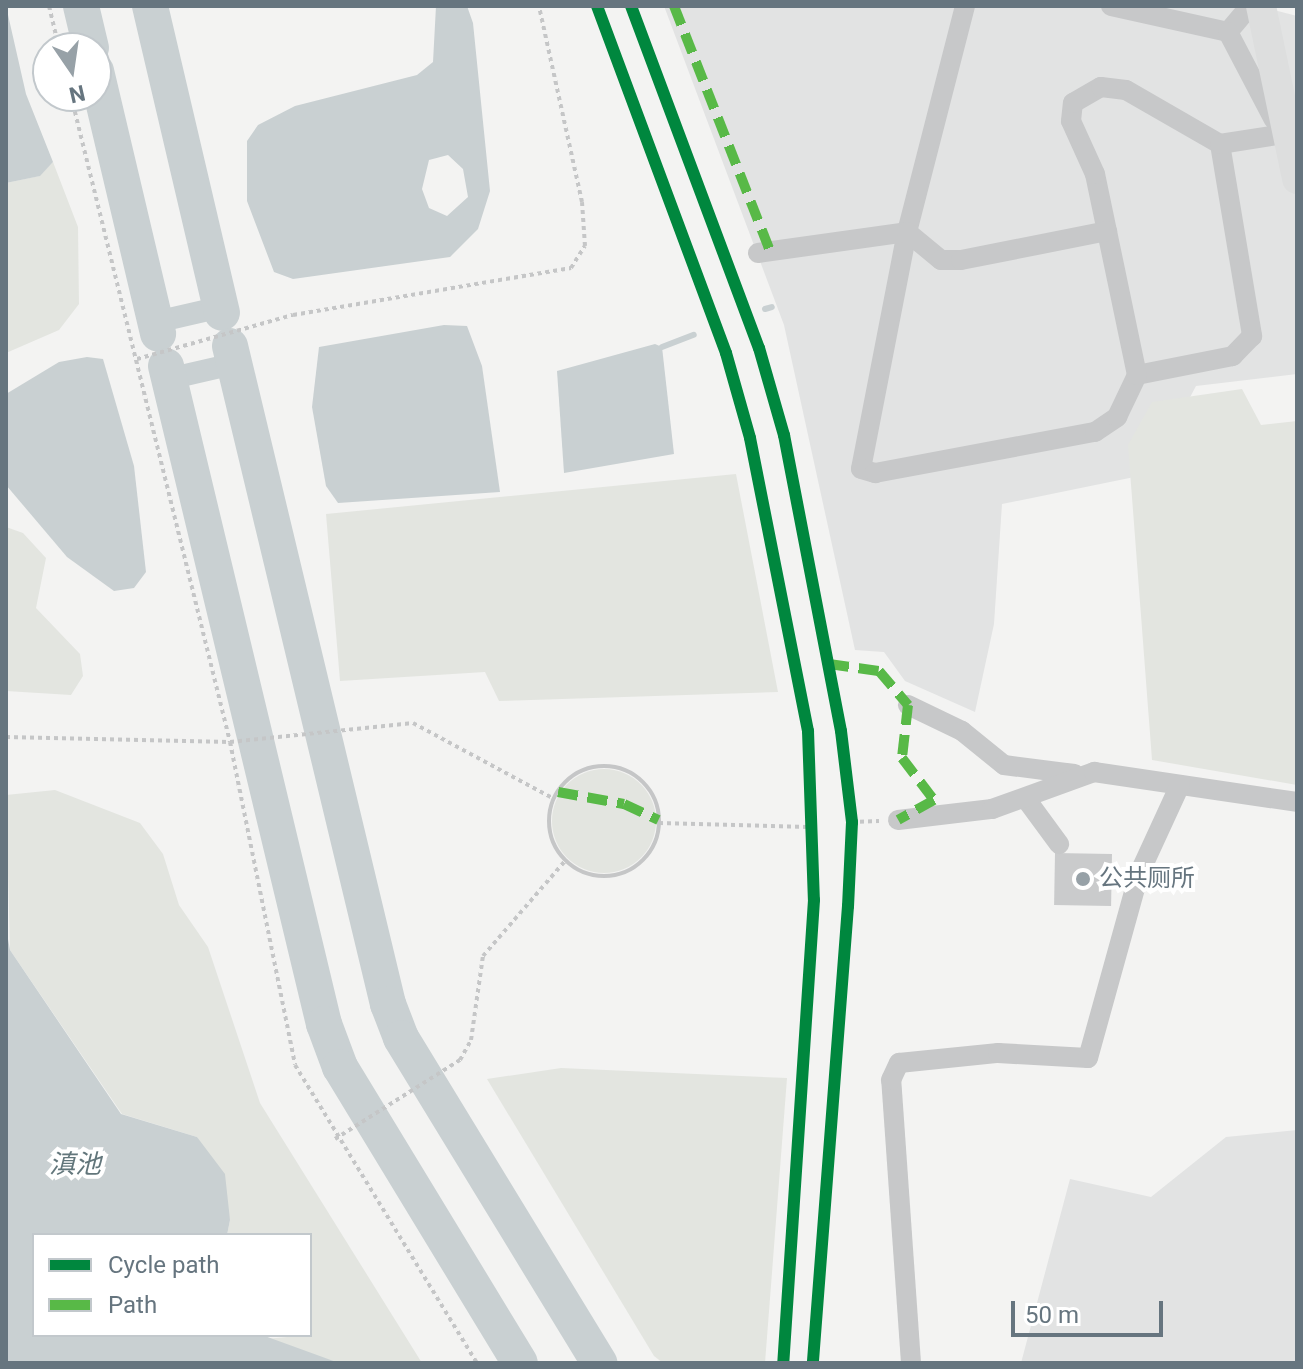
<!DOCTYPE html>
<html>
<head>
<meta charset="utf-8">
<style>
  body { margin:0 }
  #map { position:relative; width:1303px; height:1369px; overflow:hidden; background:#f3f3f2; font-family:Roboto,"Noto Sans SC",sans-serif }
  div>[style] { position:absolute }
  .built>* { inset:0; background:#e2e3e3 }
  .green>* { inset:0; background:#e3e5e0 }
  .round { border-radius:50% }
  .water>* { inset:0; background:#c9d0d2 }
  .stream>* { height:6px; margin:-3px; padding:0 3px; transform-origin:3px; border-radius:3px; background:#c9d0d2 }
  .canal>* { height:22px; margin:-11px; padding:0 11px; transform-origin:11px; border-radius:11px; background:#c9d0d2 }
  .river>* { height:36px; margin:-18px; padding:0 18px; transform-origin:18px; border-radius:18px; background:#c9d0d2 }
  .building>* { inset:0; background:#cacbcc; transform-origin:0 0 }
  .path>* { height:4px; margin-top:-2px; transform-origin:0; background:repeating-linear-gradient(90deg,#c5c6c7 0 4px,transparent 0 8px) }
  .path>.ring { margin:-2px; padding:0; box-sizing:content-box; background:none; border:4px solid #c5c6c7; border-radius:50% }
  .minor>* { height:20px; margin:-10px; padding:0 10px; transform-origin:10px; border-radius:10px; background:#c7c8c9 }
  .highway>* { height:30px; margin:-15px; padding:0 15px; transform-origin:15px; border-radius:15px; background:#dddede }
  .quiet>* { height:10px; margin-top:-5px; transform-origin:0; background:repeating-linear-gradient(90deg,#58b947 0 20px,transparent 0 30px) }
  .cycleway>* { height:12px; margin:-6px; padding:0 6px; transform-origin:6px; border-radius:6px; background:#00873e }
  .dots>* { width:22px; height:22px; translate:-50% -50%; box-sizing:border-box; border:4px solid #fff; border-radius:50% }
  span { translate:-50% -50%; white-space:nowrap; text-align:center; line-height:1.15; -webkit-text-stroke:8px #fff; paint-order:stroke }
  .poi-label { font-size:24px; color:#66757f }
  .left { translate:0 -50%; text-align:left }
  .water-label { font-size:26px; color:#62767b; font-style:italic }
  .frame { position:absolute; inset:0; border:8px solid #66757f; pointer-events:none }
  .legend { position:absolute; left:32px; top:1233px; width:280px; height:104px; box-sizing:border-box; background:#fff; border:2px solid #c2c8cc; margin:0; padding:10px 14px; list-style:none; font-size:24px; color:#66757f }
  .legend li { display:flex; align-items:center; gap:16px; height:40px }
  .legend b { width:40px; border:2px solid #c2c8cc }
  .north { position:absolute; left:32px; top:32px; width:80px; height:80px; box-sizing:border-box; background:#fff; border:2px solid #c2c8cc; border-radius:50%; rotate:167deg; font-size:22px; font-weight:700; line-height:32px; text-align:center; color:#66757f }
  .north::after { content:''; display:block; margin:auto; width:28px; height:36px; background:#97a1a7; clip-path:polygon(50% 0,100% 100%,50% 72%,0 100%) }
  .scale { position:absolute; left:1011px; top:1301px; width:152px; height:36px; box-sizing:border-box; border:4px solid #66757f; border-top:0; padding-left:10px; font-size:24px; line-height:28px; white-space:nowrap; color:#66757f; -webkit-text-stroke:6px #fff; paint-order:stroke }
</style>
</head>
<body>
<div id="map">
  <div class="built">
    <div style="clip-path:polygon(664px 6px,1259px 6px,1297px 16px,1297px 374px,1196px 386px,1149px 474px,1002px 504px,994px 624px,975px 712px,905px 681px,884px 652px,855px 650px,784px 325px)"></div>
    <div style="clip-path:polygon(1297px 1130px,1297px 1363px,1021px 1363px,1070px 1179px,1151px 1197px,1226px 1137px)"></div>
  </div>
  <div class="green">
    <div style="clip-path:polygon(53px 162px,78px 227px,79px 304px,59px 330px,6px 353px,6px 183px,39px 176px)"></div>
    <div style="clip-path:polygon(1242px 389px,1261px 425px,1297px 421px,1297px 785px,1152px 760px,1128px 445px,1152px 402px)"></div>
    <div style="clip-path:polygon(736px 474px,778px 692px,499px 701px,485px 672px,340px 681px,326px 514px)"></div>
    <div style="clip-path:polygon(6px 527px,23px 533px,46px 558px,36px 608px,80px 654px,83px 676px,71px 695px,6px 691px)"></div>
    <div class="round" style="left:552px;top:769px;width:104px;height:104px"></div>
    <div style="clip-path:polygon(55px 790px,140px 823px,163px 854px,179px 905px,208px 947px,260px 1103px,422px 1363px,339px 1363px,265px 1339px,310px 1335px,310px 1235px,227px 1235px,230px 1220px,197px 1137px,122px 1114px,10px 950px,6px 795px)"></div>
    <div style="clip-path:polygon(561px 1068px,787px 1078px,765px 1363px,663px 1363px,654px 1356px,487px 1079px)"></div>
  </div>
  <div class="water">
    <div style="clip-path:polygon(6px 6px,26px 94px,53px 162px,40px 176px,6px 183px,6px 245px)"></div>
    <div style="clip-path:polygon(evenodd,436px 6px,467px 6px,473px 23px,490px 191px,478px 229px,450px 257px,293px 279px,274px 272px,247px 201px,247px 141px,258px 125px,295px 106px,417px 75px,433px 62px,436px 6px,448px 155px,463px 169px,468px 197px,447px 216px,429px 208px,422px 189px,429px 160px,448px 155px)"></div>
    <div style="clip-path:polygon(444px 325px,467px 326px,482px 366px,500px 492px,338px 503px,326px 486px,312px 407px,319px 347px)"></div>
    <div style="clip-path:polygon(655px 344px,662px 347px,674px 454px,564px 473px,557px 371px)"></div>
    <div style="clip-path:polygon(87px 357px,103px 359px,134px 466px,146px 572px,134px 588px,114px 591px,67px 557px,6px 485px,6px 394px,59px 362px)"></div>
    <div style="clip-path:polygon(6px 928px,10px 950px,121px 1114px,197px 1137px,225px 1174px,230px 1220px,227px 1235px,34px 1235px,34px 1335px,262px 1335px,339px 1363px,6px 1363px)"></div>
  </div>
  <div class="stream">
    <div style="left:765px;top:309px;width:7px;rotate:-16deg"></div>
    <div style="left:662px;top:347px;width:34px;rotate:-21deg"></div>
  </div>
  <div class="canal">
    <div style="left:156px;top:322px;width:67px;rotate:-13deg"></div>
    <div style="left:168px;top:379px;width:67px;rotate:-13deg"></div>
  </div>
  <div class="river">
    <div style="left:81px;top:6px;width:43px;rotate:76.6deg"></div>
    <div style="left:150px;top:6px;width:315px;rotate:76.8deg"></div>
    <div style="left:96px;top:71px;width:270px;rotate:76.7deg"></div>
    <div style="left:230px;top:346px;width:677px;rotate:76.5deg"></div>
    <div style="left:388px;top:1004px;width:36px;rotate:69deg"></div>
    <div style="left:401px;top:1038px;width:381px;rotate:58.6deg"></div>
    <div style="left:166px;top:366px;width:677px;rotate:76.5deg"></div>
    <div style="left:324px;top:1024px;width:46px;rotate:69.6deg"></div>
    <div style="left:340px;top:1067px;width:346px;rotate:58.7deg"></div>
  </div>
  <div class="building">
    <div style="left:1112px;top:854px;width:52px;height:57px;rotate:91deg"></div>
  </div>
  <div class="path">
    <div style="left:49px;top:6px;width:43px;rotate:76.6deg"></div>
    <div style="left:71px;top:96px;width:665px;rotate:76.17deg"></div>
    <div style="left:230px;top:742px;width:329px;rotate:78.6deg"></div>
    <div style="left:295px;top:1065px;width:349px;rotate:58.6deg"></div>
    <div style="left:137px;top:359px;width:162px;rotate:-15.8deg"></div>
    <div style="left:293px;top:315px;width:282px;rotate:-9.6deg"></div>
    <div style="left:571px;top:268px;width:26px;rotate:-58deg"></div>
    <div style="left:585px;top:246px;width:44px;rotate:-93.9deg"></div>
    <div style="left:582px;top:202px;width:201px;rotate:-102.4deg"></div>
    <div style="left:6px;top:737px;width:224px;rotate:1.3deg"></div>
    <div style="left:230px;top:742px;width:184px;rotate:-5.9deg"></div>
    <div style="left:413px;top:723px;width:160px;rotate:28.3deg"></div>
    <div class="ring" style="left:549px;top:766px;width:106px;height:106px"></div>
    <div style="left:852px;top:822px;width:27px;rotate:-2deg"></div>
    <div style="left:659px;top:823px;width:158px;rotate:1.5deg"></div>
    <div style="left:335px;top:1139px;width:148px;rotate:-32.3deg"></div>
    <div style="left:460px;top:1060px;width:23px;rotate:-61deg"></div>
    <div style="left:471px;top:1040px;width:85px;rotate:-81.9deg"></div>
    <div style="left:483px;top:956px;width:127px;rotate:-49.2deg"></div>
  </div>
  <div class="minor">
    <div style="left:965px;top:6px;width:233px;rotate:104.4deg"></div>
    <div style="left:907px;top:232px;width:241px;rotate:101deg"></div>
    <div style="left:861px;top:469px;width:15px;rotate:16deg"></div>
    <div style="left:875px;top:473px;width:224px;rotate:-10.6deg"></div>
    <div style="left:1095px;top:432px;width:27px;rotate:-34deg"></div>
    <div style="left:1117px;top:417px;width:47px;rotate:-64.5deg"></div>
    <div style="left:1111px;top:6px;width:120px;rotate:12.5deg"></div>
    <div style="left:1228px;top:32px;width:34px;rotate:-50deg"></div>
    <div style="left:1228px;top:32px;width:99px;rotate:62.4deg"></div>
    <div style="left:1220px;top:144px;width:195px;rotate:80.5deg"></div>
    <div style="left:1252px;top:336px;width:28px;rotate:134deg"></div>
    <div style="left:1233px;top:356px;width:98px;rotate:168.8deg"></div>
    <div style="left:1137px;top:375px;width:205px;rotate:-101.8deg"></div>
    <div style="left:1095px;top:174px;width:58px;rotate:-114.4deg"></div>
    <div style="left:1071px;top:121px;width:18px;rotate:-84deg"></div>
    <div style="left:1073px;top:103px;width:32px;rotate:-30deg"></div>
    <div style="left:1101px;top:87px;width:25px;rotate:7deg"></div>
    <div style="left:1126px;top:90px;width:108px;rotate:29.9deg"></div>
    <div style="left:1220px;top:144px;width:78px;rotate:-8.9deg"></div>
    <div style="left:758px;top:253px;width:150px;rotate:-8deg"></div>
    <div style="left:907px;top:232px;width:44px;rotate:39.5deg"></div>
    <div style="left:941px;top:260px;width:20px"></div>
    <div style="left:961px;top:260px;width:149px;rotate:-11.2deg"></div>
    <div style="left:908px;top:705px;width:60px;rotate:25.7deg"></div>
    <div style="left:962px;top:731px;width:54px;rotate:39deg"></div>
    <div style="left:1004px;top:765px;width:71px;rotate:7.3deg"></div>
    <div style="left:1026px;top:799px;width:56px;rotate:53.7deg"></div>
    <div style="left:898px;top:820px;width:95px;rotate:-6.7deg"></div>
    <div style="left:992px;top:809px;width:109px;rotate:-19.9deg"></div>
    <div style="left:1094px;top:772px;width:205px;rotate:8.4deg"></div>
    <div style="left:911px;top:1363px;width:284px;rotate:-94deg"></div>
    <div style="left:891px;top:1080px;width:19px;rotate:-65deg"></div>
    <div style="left:899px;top:1063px;width:100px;rotate:-5.8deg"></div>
    <div style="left:998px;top:1053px;width:90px;rotate:3.2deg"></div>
    <div style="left:1088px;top:1058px;width:191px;rotate:-74.5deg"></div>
    <div style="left:1139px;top:874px;width:98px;rotate:-65.3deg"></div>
  </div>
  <div class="highway">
    <div style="left:1261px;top:6px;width:177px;rotate:78.2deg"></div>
  </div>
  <div class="quiet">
    <div style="left:674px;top:6px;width:263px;rotate:68.6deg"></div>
    <div style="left:829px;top:664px;width:50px;rotate:8deg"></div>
    <div style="left:879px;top:671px;width:45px;rotate:49.5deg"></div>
    <div style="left:908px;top:705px;width:53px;rotate:96.5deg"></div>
    <div style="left:902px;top:758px;width:53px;rotate:52.7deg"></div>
    <div style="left:934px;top:800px;width:41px;rotate:150.9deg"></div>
    <div style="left:558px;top:792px;width:67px;rotate:10.3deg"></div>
    <div style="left:624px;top:804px;width:38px;rotate:25deg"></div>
  </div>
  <div class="cycleway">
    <div style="left:597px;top:6px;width:370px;rotate:69.6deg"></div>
    <div style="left:726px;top:353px;width:88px;rotate:74.2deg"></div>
    <div style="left:750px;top:438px;width:299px;rotate:78.8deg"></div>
    <div style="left:808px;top:731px;width:169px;rotate:88deg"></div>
    <div style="left:814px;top:900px;width:464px;rotate:93.8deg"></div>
    <div style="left:631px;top:6px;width:365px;rotate:69.5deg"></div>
    <div style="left:759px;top:348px;width:91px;rotate:74deg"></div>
    <div style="left:784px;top:435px;width:301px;rotate:79.1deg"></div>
    <div style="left:841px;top:731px;width:92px;rotate:83.1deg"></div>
    <div style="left:852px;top:822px;width:84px;rotate:92.7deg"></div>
    <div style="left:848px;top:906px;width:458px;rotate:94.4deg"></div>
  </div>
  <div class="dots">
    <div style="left:1083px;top:879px;background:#97a1a7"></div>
  </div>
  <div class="poi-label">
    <span class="left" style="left:1099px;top:879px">公共厕所</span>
  </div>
  <div class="water-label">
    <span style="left:75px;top:1165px">滇池</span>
  </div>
  <div class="frame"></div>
  <ul class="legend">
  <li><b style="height:10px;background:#00873e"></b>Cycle path</li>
  <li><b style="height:10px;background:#58b947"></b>Path</li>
  </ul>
  <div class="north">N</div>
  <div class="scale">50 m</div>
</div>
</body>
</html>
